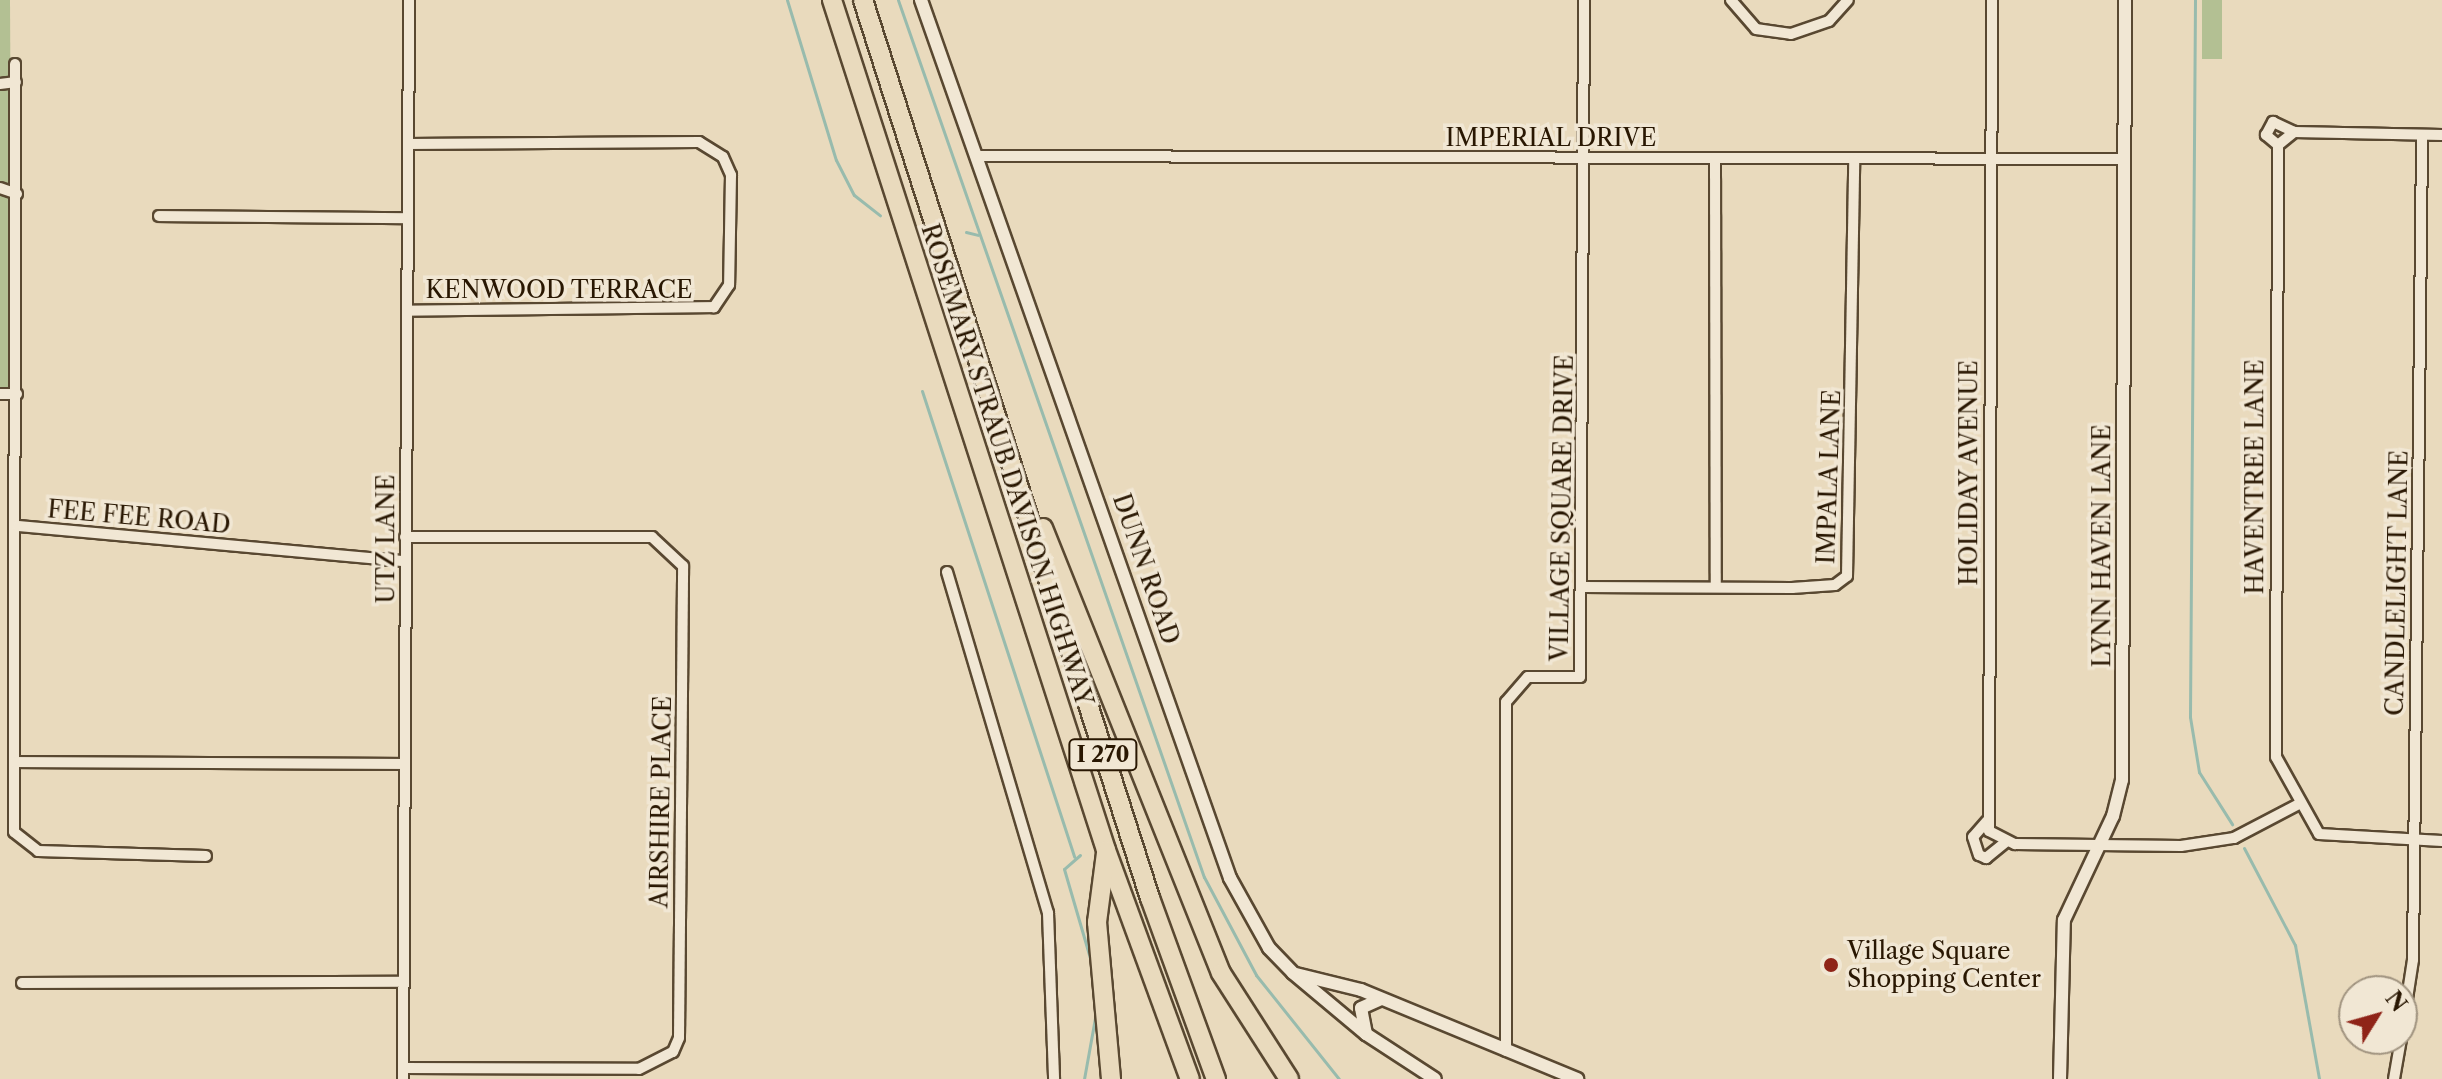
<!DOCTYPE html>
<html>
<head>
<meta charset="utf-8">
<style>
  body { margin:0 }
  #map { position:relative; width:2442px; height:1079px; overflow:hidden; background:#e9dabd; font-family:"Libre Caslon Text",serif }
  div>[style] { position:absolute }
  .green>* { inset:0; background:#b3c093; transform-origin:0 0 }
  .stream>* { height:3px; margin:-1.5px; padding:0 1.5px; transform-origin:1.5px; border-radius:1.5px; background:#98bbad }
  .roads { filter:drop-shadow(2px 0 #594831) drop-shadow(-2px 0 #594831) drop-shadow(0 2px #594831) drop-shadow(0 -2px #594831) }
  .minor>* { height:10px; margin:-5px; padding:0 5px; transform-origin:5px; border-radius:5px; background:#f1e7d4 }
  .tertiary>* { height:12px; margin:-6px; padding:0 6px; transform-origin:6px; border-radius:6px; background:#f1e7d4 }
  .motorway>* { height:18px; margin:-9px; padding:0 9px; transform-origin:9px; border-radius:9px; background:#e9dabd }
  .dots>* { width:22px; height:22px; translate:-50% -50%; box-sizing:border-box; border:4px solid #f1e7d4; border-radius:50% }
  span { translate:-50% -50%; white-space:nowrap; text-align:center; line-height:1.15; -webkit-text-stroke:7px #f1e7d4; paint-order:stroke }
  .shield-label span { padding:2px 6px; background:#f1e7d4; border:2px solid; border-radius:6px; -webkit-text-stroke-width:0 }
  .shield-label { font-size:22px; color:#291702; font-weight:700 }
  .street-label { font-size:24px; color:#291702 }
  .poi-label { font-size:24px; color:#291702 }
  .left { translate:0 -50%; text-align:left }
  .north { position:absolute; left:2338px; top:975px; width:80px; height:80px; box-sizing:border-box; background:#f1e7d4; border:2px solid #a19480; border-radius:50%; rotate:53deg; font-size:22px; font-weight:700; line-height:32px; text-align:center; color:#291702 }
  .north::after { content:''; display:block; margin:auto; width:28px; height:36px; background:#8f2418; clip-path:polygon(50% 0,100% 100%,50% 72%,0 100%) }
</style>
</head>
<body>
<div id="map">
  <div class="green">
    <div style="clip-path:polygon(0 0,10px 0,12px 388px,0 388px)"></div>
    <div style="left:2202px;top:0;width:20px;height:59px"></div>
  </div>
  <div class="stream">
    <div style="left:787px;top:0;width:167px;rotate:73deg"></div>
    <div style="left:836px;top:160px;width:39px;rotate:63deg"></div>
    <div style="left:854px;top:195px;width:33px;rotate:38deg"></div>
    <div style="left:898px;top:0;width:929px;rotate:70.77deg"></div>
    <div style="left:1204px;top:877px;width:111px;rotate:62deg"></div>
    <div style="left:1256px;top:975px;width:133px;rotate:51.4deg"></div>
    <div style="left:2195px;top:0;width:717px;rotate:90.4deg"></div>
    <div style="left:2190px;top:717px;width:56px;rotate:80.7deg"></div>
    <div style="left:2199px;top:772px;width:62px;rotate:57.6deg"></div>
    <div style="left:966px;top:232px;width:12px;rotate:14deg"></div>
    <div style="left:922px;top:391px;width:490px;rotate:71.9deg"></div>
    <div style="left:2244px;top:848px;width:110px;rotate:62.3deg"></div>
    <div style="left:2295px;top:945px;width:136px;rotate:79.8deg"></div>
    <div style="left:1080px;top:855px;width:21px;rotate:139deg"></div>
    <div style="left:1064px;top:869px;width:100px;rotate:73.7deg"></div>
    <div style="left:1084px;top:1079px;width:68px;rotate:-79.8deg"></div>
  </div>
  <div class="roads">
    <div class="minor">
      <div style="left:1731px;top:0;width:38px;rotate:49deg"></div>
      <div style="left:1756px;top:29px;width:35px;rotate:8deg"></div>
      <div style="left:1791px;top:34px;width:40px;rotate:-18.9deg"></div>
      <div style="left:1829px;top:21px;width:28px;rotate:-48deg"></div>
      <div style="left:1992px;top:0;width:831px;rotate:90.21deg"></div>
      <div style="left:1989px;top:831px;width:29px;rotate:27deg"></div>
      <div style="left:2015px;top:844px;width:166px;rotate:0.7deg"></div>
      <div style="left:2181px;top:846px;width:54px;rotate:-8.6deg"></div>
      <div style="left:2234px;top:838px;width:73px;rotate:-27.6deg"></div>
      <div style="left:15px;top:64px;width:768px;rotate:90.07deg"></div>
      <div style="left:14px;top:832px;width:31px;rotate:38deg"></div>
      <div style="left:38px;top:851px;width:168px;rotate:1.7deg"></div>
      <div style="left:0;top:84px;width:16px;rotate:-7deg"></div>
      <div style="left:408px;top:144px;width:291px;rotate:-0.4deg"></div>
      <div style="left:699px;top:142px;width:28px;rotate:32deg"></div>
      <div style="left:723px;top:157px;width:20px;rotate:66deg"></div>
      <div style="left:731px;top:175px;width:110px;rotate:91deg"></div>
      <div style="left:729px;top:285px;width:27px;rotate:124deg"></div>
      <div style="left:714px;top:307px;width:306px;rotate:179.3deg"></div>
      <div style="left:2278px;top:145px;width:612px;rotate:90.19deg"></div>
      <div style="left:2276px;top:757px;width:88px;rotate:60.8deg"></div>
      <div style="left:2319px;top:834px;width:123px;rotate:3.3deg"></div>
      <div style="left:2278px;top:145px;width:21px;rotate:-39deg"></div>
      <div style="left:2294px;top:132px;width:148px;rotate:1.2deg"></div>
      <div style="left:2278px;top:145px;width:16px;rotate:-140deg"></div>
      <div style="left:2266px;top:135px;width:15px;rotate:-62deg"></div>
      <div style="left:2273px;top:122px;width:23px;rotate:25deg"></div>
      <div style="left:978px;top:156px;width:1146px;rotate:0.15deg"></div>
      <div style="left:1715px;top:159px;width:427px;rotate:89.9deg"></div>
      <div style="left:0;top:188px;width:18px;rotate:19deg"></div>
      <div style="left:159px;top:216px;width:247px;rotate:0.5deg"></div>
      <div style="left:0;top:394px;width:17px"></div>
      <div style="left:18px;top:526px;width:389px;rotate:5.2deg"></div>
      <div style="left:947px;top:572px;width:356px;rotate:73.5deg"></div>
      <div style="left:1048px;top:913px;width:166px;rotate:87.9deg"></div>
      <div style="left:1583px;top:587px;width:209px;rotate:0.3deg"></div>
      <div style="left:1792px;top:588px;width:43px;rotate:-4deg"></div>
      <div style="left:1835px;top:585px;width:15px;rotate:-37deg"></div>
      <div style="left:1847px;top:576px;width:416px;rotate:-89deg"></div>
      <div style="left:15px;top:762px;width:389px;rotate:0.3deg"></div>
      <div style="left:1987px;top:821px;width:21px;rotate:131deg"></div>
      <div style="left:1973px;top:837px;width:19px;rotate:72deg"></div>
      <div style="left:1979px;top:855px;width:8px;rotate:23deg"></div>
      <div style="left:1986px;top:858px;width:26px;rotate:-39deg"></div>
      <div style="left:22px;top:983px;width:381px;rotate:-0.2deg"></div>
      <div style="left:2402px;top:1031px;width:72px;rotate:-81.2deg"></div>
      <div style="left:2413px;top:960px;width:825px;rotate:-89.37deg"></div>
      <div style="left:1506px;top:1051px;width:349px;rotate:-90deg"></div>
      <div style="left:1506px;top:702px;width:33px;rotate:-49deg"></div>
      <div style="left:1528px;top:677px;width:52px"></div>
      <div style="left:1580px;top:677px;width:677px;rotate:-89.66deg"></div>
      <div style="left:403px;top:1068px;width:236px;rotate:0.2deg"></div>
      <div style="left:639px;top:1069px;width:38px;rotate:-27deg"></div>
      <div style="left:673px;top:1052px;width:15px;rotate:-67deg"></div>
      <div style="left:679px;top:1038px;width:472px;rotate:-89.5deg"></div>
      <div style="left:683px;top:566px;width:42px;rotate:-136.9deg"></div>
      <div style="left:652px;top:537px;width:247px;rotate:180deg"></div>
      <div style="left:403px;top:1079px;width:1079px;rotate:-89.68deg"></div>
      <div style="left:2394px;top:1079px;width:41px;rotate:-80.1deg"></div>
    </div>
    <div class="tertiary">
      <div style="left:921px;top:0;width:931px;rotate:70.61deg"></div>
      <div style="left:1230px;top:878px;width:80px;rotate:60.9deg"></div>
      <div style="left:1269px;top:948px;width:35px;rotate:46deg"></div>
      <div style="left:1293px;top:973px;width:95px;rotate:39.9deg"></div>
      <div style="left:1366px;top:1034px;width:82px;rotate:33.1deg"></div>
      <div style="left:1296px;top:974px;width:67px;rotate:13.8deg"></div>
      <div style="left:1361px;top:990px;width:234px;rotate:22.4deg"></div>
      <div style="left:1366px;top:1034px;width:26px;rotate:-101deg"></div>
      <div style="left:1361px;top:1008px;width:22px;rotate:-24deg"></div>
      <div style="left:2060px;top:1079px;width:159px;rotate:-88.6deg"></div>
      <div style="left:2064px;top:920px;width:115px;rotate:-64.8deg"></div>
      <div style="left:2113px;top:816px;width:37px;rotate:-76deg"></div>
      <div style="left:2122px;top:780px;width:780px;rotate:-89.78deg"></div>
    </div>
    <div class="motorway">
      <div style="left:832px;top:0;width:893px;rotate:72.13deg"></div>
      <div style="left:1106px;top:850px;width:244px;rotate:69.9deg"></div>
      <div style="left:863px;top:0;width:943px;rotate:72.28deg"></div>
      <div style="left:1150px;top:898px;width:193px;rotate:70deg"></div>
      <div style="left:1043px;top:528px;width:479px;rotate:68.2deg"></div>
      <div style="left:1221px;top:973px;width:126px;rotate:57.3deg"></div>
      <div style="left:1106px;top:853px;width:70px;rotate:97.4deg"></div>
      <div style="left:1097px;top:922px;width:158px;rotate:84.9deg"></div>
    </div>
  </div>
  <div class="dots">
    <div style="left:1831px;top:965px;background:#8f2418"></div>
  </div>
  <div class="shield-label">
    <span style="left:1103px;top:755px">I 270</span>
  </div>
  <div class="street-label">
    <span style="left:1551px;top:138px">IMPERIAL DRIVE</span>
    <span style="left:559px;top:290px">KENWOOD TERRACE</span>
    <span style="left:1007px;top:465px;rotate:72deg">ROSEMARY STRAUB DAVISON HIGHWAY</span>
    <span style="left:1969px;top:473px;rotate:-90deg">HOLIDAY AVENUE</span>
    <span style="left:1829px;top:477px;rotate:-88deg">IMPALA LANE</span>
    <span style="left:2255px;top:477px;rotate:-90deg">HAVENTREE LANE</span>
    <span style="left:1562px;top:508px;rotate:-89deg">VILLAGE SQUARE DRIVE</span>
    <span style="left:139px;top:517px;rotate:5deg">FEE FEE ROAD</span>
    <span style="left:386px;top:539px;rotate:-90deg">UTZ LANE</span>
    <span style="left:2102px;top:546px;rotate:-90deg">LYNN HAVEN LANE</span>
    <span style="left:1146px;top:569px;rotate:71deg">DUNN ROAD</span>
    <span style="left:2397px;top:583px;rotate:-89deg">CANDLELIGHT LANE</span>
    <span style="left:661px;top:802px;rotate:-89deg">AIRSHIRE PLACE</span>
  </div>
  <div class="poi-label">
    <span class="left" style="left:1847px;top:965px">Village Square<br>Shopping Center</span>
  </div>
  <div class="north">N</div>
</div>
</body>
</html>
